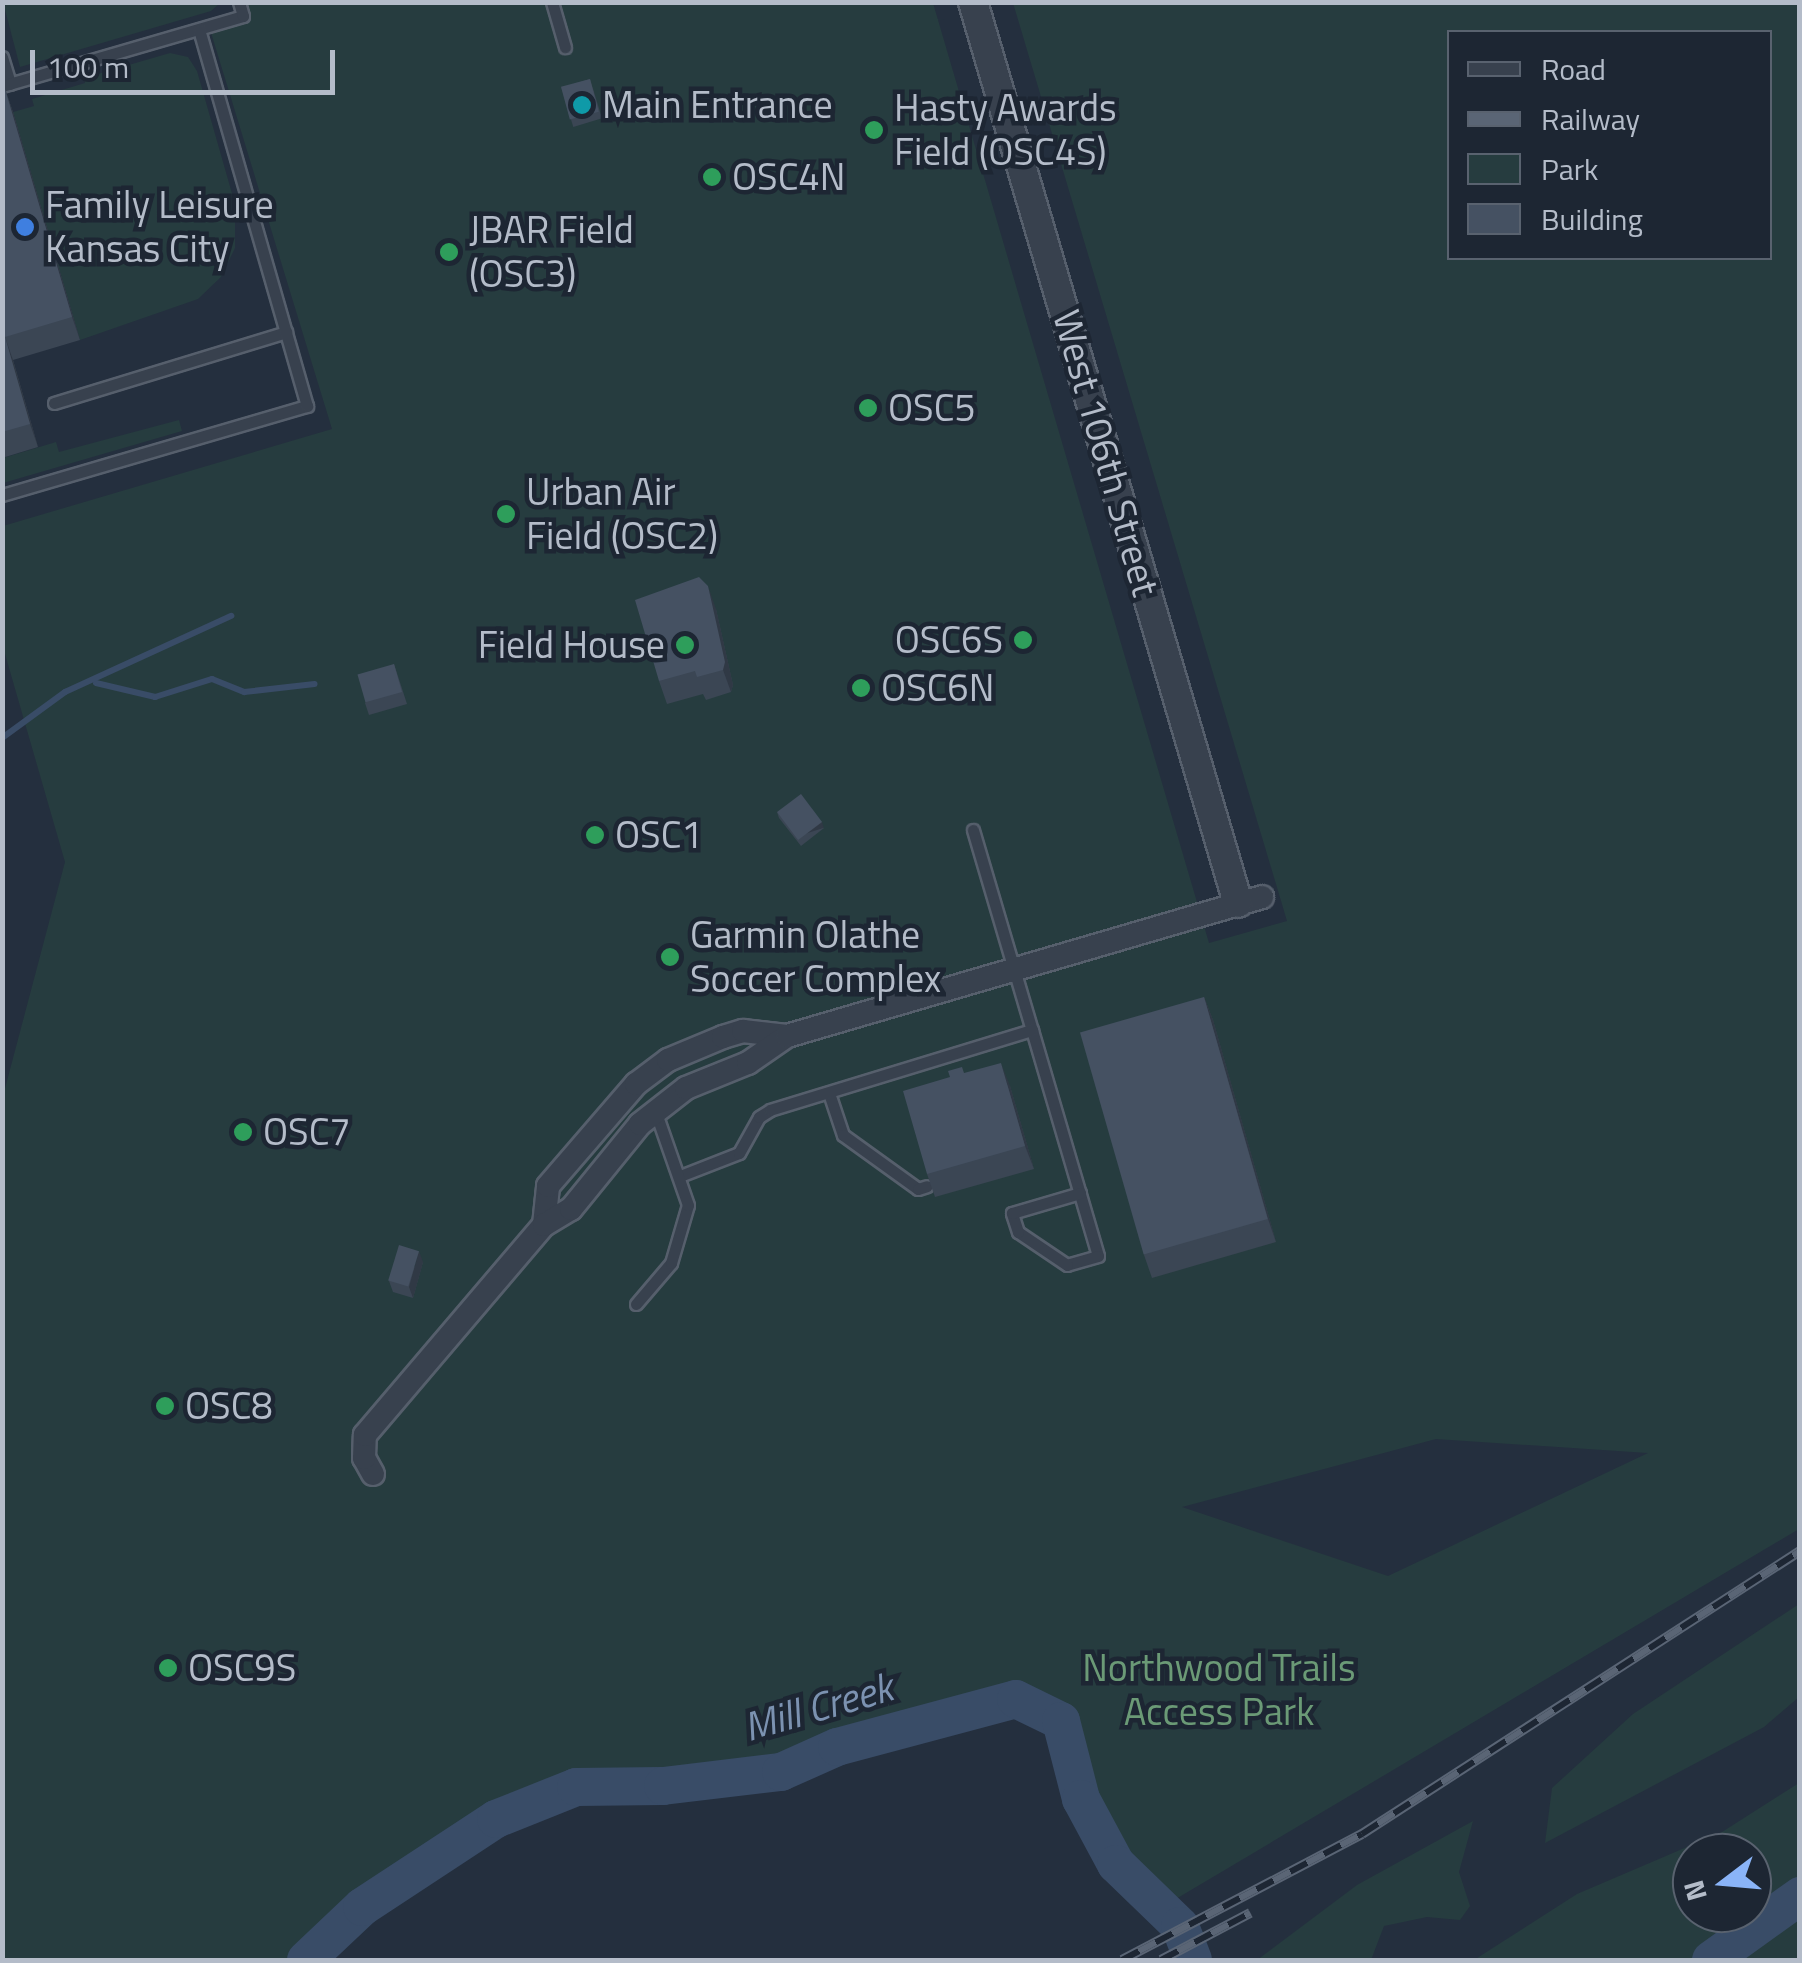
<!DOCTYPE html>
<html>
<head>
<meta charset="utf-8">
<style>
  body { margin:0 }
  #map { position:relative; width:1802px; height:1963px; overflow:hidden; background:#242f3e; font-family:"Titillium Web",sans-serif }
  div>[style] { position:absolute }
  .green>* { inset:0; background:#263c3f }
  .stream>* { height:6px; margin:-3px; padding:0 3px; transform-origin:3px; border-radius:3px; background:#394c67 }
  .river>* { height:38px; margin:-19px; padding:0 19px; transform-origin:19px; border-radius:19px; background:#394c67 }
  .roads { filter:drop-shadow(2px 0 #565f6c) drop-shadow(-2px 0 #565f6c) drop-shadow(0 2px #565f6c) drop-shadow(0 -2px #565f6c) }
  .service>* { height:11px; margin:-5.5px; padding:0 5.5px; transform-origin:5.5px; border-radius:5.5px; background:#38414e }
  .minor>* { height:22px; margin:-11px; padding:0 11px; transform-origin:11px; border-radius:11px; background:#38414e }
  .tertiary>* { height:28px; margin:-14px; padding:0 14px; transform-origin:14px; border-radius:14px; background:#38414e }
  .rail>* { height:10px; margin-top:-5px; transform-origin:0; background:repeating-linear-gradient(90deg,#1d2633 0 19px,#5a6575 0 38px); box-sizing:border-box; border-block:2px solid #5a6575 }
  .wall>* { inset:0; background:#3b4654; transform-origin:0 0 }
  .shaded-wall>* { inset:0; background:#303945; transform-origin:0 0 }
  .building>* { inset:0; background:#455162; transform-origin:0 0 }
  .dots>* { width:28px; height:28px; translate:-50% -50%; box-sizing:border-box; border:5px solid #1d2633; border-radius:50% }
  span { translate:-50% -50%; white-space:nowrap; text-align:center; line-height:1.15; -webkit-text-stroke:9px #1d2633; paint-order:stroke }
  .poi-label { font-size:38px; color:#b4bcc9 }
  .left { translate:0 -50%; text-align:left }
  .right { translate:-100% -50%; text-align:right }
  .street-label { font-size:38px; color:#b4bcc9 }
  .park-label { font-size:38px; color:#6b9a76 }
  .water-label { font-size:40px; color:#7c92b1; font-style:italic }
  .frame { position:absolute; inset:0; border:5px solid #b4bcc9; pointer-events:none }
  .legend { position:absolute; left:1447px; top:30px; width:325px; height:230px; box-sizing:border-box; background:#1d2633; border:2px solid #59626f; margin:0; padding:12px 18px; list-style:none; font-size:30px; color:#b4bcc9 }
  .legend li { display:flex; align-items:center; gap:20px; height:50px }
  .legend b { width:50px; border:2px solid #59626f }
  .north { position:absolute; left:1672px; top:1833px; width:100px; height:100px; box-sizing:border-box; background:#1d2633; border:2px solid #59626f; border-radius:50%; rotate:254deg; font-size:28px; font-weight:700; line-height:40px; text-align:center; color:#b4bcc9 }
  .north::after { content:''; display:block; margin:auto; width:35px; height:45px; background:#8ab4f8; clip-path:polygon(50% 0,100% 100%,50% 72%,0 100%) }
  .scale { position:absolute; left:30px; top:50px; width:305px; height:45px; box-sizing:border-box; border:5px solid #b4bcc9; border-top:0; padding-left:12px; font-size:30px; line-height:35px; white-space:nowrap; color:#b4bcc9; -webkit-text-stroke:8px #1d2633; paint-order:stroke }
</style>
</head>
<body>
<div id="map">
  <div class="green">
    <div style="clip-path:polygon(3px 2px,220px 2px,220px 3px,211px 11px,20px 67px)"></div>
    <div style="clip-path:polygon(evenodd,239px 2px,933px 3px,1209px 943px,1287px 921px,1013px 3px,1799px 3px,1799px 1529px,1159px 1909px,1116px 1864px,1081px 1799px,1061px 1721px,1016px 1699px,837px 1747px,781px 1772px,663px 1786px,575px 1787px,496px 1819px,362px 1907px,306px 1960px,3px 1960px,3px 1096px,65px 862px,3px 647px,3px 526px,332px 429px,209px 26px,243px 16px,239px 2px,1450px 32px,1770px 32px,1770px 258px,1450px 258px,1450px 32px,239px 2px,1436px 1439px,1648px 1453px,1388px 1576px,1182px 1507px,1436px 1439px)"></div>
    <div style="clip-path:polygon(170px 53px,188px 57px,197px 71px,235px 204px,235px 248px,221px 277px,198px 299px,80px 340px,13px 112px,34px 106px,32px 99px,85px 83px,84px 78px)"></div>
    <div style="clip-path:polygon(179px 420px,182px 431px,3px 483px,3px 458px,56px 442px,59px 452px)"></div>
    <div style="clip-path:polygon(1799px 1604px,1799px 1697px,1764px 1727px,1545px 1843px,1552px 1788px,1633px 1714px)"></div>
    <div style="clip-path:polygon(evenodd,1799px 1783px,1799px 1960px,1474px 1960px,1577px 1894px,1722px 1832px,1799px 1783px,1692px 1853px,1752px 1853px,1752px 1913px,1692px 1913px,1692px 1853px)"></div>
    <div style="clip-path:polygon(1473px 1821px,1459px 1872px,1470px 1906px,1460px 1920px,1427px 1917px,1384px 1926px,1371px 1960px,1257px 1960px,1357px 1885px)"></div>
  </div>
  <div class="stream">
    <div style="left:96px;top:683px;width:61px;rotate:13.3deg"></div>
    <div style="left:155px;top:697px;width:60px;rotate:-17.5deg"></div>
    <div style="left:212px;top:679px;width:35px;rotate:22deg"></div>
    <div style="left:244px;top:692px;width:71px;rotate:-6.4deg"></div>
    <div style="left:2px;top:738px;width:78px;rotate:-36.1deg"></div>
    <div style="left:65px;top:692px;width:183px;rotate:-24.6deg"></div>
  </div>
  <div class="river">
    <div style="left:306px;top:1960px;width:77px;rotate:-43.4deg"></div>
    <div style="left:362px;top:1907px;width:160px;rotate:-33.3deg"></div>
    <div style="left:496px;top:1819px;width:86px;rotate:-21.8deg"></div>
    <div style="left:576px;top:1787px;width:87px;rotate:-0.7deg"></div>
    <div style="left:663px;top:1786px;width:119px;rotate:-6.8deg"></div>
    <div style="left:781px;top:1772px;width:61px;rotate:-24.1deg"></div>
    <div style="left:837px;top:1747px;width:185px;rotate:-15deg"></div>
    <div style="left:1016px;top:1699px;width:50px;rotate:26.1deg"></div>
    <div style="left:1061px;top:1721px;width:81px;rotate:75.6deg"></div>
    <div style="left:1081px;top:1799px;width:74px;rotate:61.7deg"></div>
    <div style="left:1116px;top:1864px;width:89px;rotate:44.1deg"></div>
    <div style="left:1180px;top:1926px;width:36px;rotate:69deg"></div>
    <div style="left:1711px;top:1960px;width:110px;rotate:-35.7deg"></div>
  </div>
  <div class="roads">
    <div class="service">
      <div style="left:552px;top:2px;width:47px;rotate:73.9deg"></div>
      <div style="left:2px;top:57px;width:28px;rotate:73deg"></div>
      <div style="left:2px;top:86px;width:251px;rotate:-16.2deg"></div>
      <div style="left:243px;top:16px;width:15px;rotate:-106deg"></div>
      <div style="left:54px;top:403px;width:243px;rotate:-17deg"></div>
      <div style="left:2px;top:495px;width:318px;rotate:-16.3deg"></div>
      <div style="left:307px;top:406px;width:391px;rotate:-106deg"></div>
      <div style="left:973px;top:830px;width:209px;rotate:73.6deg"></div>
      <div style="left:1032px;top:1030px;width:235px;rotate:73.7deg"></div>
      <div style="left:1098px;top:1256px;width:32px;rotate:164deg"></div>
      <div style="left:1067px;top:1265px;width:59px;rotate:-146deg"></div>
      <div style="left:1018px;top:1232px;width:20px;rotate:-108deg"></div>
      <div style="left:1012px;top:1213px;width:71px;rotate:-16.4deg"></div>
      <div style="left:829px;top:1093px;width:44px;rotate:71.6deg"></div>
      <div style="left:843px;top:1135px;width:92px;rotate:35.8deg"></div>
      <div style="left:918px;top:1189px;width:9px;rotate:-18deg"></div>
      <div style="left:680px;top:1176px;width:63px;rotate:-21.3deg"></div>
      <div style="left:739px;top:1153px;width:41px;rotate:-60.9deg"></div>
      <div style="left:759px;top:1117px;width:13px;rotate:-32deg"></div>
      <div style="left:770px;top:1110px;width:274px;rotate:-17deg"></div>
      <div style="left:636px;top:1304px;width:54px;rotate:-49.5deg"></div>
      <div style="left:671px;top:1263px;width:60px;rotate:-73.7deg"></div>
      <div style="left:688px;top:1205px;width:101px;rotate:-109.2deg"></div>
    </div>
    <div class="minor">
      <div style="left:544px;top:1225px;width:39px;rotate:-84deg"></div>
      <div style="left:548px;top:1186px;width:135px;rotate:-49.2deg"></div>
      <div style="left:636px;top:1084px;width:40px;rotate:-37deg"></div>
      <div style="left:668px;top:1060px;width:60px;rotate:-22.7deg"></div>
      <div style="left:723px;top:1037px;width:21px;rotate:-17deg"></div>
      <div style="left:743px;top:1031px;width:44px;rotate:6.5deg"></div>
      <div style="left:373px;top:1474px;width:18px;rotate:-119deg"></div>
      <div style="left:364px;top:1458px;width:23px;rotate:-88deg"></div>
      <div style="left:365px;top:1435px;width:276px;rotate:-49.6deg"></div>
      <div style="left:544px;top:1225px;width:31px;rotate:-31deg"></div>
      <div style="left:571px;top:1209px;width:109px;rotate:-50.9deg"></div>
      <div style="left:640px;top:1124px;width:58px;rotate:-38deg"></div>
      <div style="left:686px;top:1088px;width:67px;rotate:-22deg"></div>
      <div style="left:748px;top:1063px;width:47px;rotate:-34.7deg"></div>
      <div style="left:787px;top:1036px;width:495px;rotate:-16.3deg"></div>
    </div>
    <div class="tertiary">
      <div style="left:973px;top:2px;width:939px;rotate:73.61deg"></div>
    </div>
  </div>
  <div class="rail">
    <div style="left:1122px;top:1960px;width:271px;rotate:-27.7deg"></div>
    <div style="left:1362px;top:1834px;width:521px;rotate:-32.87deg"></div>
    <div style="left:1161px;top:1960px;width:101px;rotate:-27.8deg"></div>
  </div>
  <div class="wall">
    <div style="left:590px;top:79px;width:41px;height:30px;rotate:73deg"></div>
    <div style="clip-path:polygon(5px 89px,13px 112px,80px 340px,13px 360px,38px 447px,2px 458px,2px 90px)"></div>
    <div style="clip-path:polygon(716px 609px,733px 685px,731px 692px,706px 700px,703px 694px,667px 704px,659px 681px)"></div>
    <div style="clip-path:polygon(394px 664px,407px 704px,369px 715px,365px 703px)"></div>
    <div style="clip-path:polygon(777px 812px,824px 828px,801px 846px,779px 818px)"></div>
    <div style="clip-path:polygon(1204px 997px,1213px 1020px,1276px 1242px,1152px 1278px,1144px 1255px)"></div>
    <div style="clip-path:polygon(965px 1073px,1010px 1086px,1034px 1169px,935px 1197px,927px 1174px)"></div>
    <div style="clip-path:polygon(423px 1262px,413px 1298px,393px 1292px,389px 1281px)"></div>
  </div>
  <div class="shaded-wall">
    <div style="clip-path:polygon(5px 89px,13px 112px,80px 340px,72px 317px)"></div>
    <div style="clip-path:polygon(5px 337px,13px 360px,38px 447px,30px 424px)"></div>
    <div style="clip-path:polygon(708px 586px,716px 609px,733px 685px,731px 692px,723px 670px)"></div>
    <div style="left:822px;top:822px;width:6px;height:29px;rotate:72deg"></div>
    <div style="clip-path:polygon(1204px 997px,1213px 1020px,1276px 1242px,1268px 1219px)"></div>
    <div style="clip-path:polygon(1001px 1063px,1010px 1086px,1034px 1169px,1025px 1146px)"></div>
    <div style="clip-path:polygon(419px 1251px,423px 1262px,413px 1298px,409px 1287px)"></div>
  </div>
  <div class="building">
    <div style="left:590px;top:79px;width:34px;height:30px;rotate:75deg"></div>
    <div style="clip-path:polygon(5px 89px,72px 317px,5px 337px,30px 424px,2px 432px,2px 90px)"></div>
    <div style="clip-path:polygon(699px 577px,708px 586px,725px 662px,723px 670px,697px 677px,695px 671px,659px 681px,635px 600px)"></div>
    <div style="left:394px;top:664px;width:29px;height:38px;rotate:74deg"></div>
    <div style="left:801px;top:794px;width:35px;height:30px;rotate:53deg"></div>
    <div style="left:1204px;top:997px;width:231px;height:129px;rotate:74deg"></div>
    <div style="clip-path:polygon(1001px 1063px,1025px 1146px,927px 1174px,903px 1091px,950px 1077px,948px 1071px,962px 1067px,964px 1073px)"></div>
    <div style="left:399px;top:1245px;width:21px;height:37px;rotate:17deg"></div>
  </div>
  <div class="dots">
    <div style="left:582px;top:105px;background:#0f9aa8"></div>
    <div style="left:874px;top:130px;background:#2e9e5b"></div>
    <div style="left:712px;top:177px;background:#2e9e5b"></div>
    <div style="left:25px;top:227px;background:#3f7fe0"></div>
    <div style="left:449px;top:252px;background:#2e9e5b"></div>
    <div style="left:868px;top:408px;background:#2e9e5b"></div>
    <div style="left:506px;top:514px;background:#2e9e5b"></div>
    <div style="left:1023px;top:640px;background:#2e9e5b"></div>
    <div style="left:685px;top:645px;background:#2e9e5b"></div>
    <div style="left:861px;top:688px;background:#2e9e5b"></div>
    <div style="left:595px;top:835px;background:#2e9e5b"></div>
    <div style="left:670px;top:957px;background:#2e9e5b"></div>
    <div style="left:243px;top:1132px;background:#2e9e5b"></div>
    <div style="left:165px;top:1406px;background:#2e9e5b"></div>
    <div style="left:168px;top:1668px;background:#2e9e5b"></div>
  </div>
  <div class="poi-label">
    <span class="left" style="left:602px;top:105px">Main Entrance</span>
    <span class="left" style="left:894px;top:130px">Hasty Awards<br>Field (OSC4S)</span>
    <span class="left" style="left:732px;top:177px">OSC4N</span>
    <span class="left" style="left:45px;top:227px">Family Leisure<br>Kansas City</span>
    <span class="left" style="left:469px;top:252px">JBAR Field<br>(OSC3)</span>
    <span class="left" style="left:888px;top:408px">OSC5</span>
    <span class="left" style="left:526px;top:514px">Urban Air<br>Field (OSC2)</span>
    <span class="right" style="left:1003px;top:640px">OSC6S</span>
    <span class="right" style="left:665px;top:645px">Field House</span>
    <span class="left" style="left:881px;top:688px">OSC6N</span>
    <span class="left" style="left:615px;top:835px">OSC1</span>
    <span class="left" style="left:690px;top:957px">Garmin Olathe<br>Soccer Complex</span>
    <span class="left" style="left:263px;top:1132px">OSC7</span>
    <span class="left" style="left:185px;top:1406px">OSC8</span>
    <span class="left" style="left:188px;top:1668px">OSC9S</span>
  </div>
  <div class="street-label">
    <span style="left:1106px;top:453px;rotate:74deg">West 106th Street</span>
  </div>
  <div class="park-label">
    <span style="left:1219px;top:1690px">Northwood Trails<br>Access Park</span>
  </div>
  <div class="water-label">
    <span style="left:818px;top:1707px;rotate:-16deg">Mill Creek</span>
  </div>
  <div class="frame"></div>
  <ul class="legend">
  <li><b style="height:12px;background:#38414e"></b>Road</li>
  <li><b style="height:12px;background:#5a6575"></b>Railway</li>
  <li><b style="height:28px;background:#263c3f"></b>Park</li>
  <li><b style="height:28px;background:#455162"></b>Building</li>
  </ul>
  <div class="north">N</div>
  <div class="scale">100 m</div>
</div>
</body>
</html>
